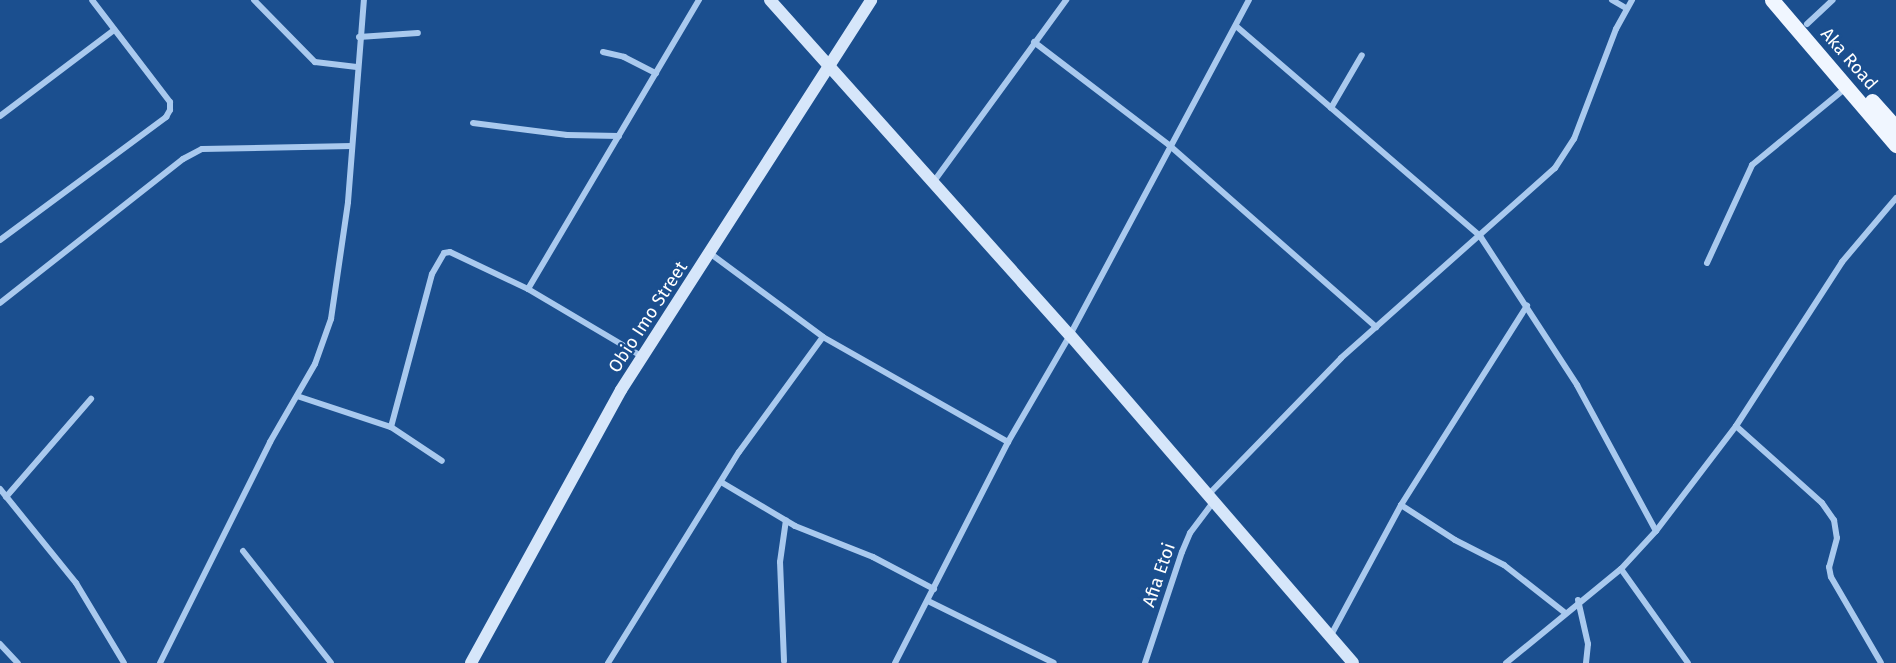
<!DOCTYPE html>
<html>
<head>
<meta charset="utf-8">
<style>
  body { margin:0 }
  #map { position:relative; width:1896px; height:663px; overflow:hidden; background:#1b4f8f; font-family:"Fira Sans",sans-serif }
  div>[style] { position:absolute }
  .street>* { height:6px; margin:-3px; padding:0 3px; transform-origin:3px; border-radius:3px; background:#a9c9ee }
  .secondary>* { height:12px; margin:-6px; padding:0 6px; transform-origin:6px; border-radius:6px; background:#d6e6fa }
  .primary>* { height:15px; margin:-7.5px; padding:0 7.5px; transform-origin:7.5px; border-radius:7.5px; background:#f0f6ff }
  span { translate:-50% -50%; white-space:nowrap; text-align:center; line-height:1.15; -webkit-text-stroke:4.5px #1b4f8f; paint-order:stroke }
  .street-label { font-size:18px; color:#fff }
</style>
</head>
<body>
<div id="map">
  <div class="street">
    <div style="left:254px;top:0;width:87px;rotate:45.5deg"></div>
    <div style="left:315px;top:62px;width:42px;rotate:6.8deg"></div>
    <div style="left:1612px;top:0;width:16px;rotate:30deg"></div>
    <div style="left:1807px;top:24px;width:35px;rotate:-43deg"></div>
    <div style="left:1236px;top:26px;width:322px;rotate:40.7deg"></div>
    <div style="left:1480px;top:236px;width:178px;rotate:56.9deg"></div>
    <div style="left:1577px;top:385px;width:166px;rotate:61.6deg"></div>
    <div style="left:359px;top:37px;width:59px;rotate:-3.9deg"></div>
    <div style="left:1034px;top:42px;width:170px;rotate:37.3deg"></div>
    <div style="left:1169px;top:145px;width:276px;rotate:41.3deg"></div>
    <div style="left:603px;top:52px;width:22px;rotate:13deg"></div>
    <div style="left:624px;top:57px;width:36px;rotate:27deg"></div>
    <div style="left:1331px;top:108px;width:61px;rotate:-59.7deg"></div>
    <div style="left:0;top:116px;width:143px;rotate:-37deg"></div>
    <div style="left:473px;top:123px;width:95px;rotate:7.3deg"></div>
    <div style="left:567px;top:135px;width:52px;rotate:1.1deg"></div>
    <div style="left:932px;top:184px;width:228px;rotate:-53.9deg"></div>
    <div style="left:0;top:240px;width:207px;rotate:-36.5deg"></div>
    <div style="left:166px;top:117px;width:8px;rotate:-60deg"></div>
    <div style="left:170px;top:110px;width:8px;rotate:-90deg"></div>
    <div style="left:170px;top:102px;width:128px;rotate:-127.4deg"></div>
    <div style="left:711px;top:254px;width:139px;rotate:36.5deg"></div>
    <div style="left:823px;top:337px;width:213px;rotate:29.6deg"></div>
    <div style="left:1707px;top:263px;width:108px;rotate:-65.3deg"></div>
    <div style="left:1752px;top:165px;width:123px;rotate:-39.4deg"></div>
    <div style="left:528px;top:289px;width:336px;rotate:-59.4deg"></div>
    <div style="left:0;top:303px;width:233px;rotate:-38.2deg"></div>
    <div style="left:183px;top:159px;width:21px;rotate:-28deg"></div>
    <div style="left:202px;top:149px;width:150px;rotate:-1.1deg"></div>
    <div style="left:297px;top:396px;width:99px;rotate:18.3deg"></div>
    <div style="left:391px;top:427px;width:61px;rotate:33.7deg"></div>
    <div style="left:1736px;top:426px;width:115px;rotate:41.8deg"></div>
    <div style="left:1822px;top:503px;width:21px;rotate:55deg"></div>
    <div style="left:1834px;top:520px;width:18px;rotate:81deg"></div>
    <div style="left:1837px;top:538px;width:30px;rotate:105deg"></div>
    <div style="left:1829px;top:567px;width:10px;rotate:79deg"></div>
    <div style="left:1831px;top:577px;width:99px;rotate:59.8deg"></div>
    <div style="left:391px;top:427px;width:158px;rotate:-75deg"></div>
    <div style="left:432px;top:274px;width:24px;rotate:-60deg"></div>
    <div style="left:444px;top:253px;width:6px;rotate:-9deg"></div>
    <div style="left:450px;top:252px;width:86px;rotate:25.4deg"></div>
    <div style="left:528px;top:289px;width:134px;rotate:30.6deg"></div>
    <div style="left:721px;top:482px;width:86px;rotate:30.7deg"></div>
    <div style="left:795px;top:526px;width:84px;rotate:21.7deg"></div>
    <div style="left:873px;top:557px;width:69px;rotate:27.7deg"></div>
    <div style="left:0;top:489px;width:121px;rotate:51deg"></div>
    <div style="left:76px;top:583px;width:93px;rotate:59deg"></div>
    <div style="left:1208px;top:495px;width:191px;rotate:-45.8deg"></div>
    <div style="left:1341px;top:358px;width:286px;rotate:-41.6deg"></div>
    <div style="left:1555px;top:168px;width:35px;rotate:-57deg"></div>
    <div style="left:1574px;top:139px;width:118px;rotate:-69.1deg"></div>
    <div style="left:1616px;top:29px;width:33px;rotate:-61deg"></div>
    <div style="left:6px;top:497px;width:130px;rotate:-49.1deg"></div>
    <div style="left:1401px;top:505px;width:64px;rotate:32.9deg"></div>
    <div style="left:1455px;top:540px;width:55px;rotate:27deg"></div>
    <div style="left:1504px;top:565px;width:76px;rotate:38.1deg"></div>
    <div style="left:243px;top:551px;width:142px;rotate:51.8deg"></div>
    <div style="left:1621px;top:569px;width:115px;rotate:54.5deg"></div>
    <div style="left:1578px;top:600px;width:45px;rotate:77.2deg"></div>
    <div style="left:1588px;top:644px;width:19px;rotate:96deg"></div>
    <div style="left:928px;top:601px;width:140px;rotate:26.2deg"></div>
    <div style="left:1330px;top:637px;width:150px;rotate:-61.7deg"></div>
    <div style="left:1401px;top:505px;width:236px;rotate:-57.7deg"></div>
    <div style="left:0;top:644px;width:26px;rotate:47deg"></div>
    <div style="left:784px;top:661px;width:99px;rotate:-92.3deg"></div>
    <div style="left:780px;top:562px;width:42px;rotate:-81.9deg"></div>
    <div style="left:160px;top:663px;width:247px;rotate:-63.5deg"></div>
    <div style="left:270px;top:442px;width:90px;rotate:-60deg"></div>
    <div style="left:315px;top:364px;width:48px;rotate:-70.4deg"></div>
    <div style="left:331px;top:319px;width:118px;rotate:-81.7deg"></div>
    <div style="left:348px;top:202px;width:203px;rotate:-85.5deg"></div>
    <div style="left:608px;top:663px;width:248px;rotate:-58.2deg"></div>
    <div style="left:739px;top:452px;width:142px;rotate:-53.9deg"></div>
    <div style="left:895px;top:663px;width:248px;rotate:-62.9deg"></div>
    <div style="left:1008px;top:442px;width:124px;rotate:-59.9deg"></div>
    <div style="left:1070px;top:335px;width:380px;rotate:-61.9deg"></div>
    <div style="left:1145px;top:663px;width:117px;rotate:-71.6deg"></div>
    <div style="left:1182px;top:552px;width:21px;rotate:-67deg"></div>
    <div style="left:1190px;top:533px;width:38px;rotate:-53deg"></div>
    <div style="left:1506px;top:663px;width:149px;rotate:-39.3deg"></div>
    <div style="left:1621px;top:569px;width:52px;rotate:-47.4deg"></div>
    <div style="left:1656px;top:531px;width:132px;rotate:-52.7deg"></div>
    <div style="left:1736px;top:426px;width:195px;rotate:-57.1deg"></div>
    <div style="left:1842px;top:262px;width:84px;rotate:-49.8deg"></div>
  </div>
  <div class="secondary">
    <div style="left:770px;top:0;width:450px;rotate:48.2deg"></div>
    <div style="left:1070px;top:335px;width:433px;rotate:49.2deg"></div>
    <div style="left:471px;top:663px;width:311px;rotate:-61.2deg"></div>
    <div style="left:621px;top:390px;width:463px;rotate:-57.3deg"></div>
  </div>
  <div class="primary">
    <div style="left:1772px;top:0;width:191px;rotate:49.5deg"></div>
    <div style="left:1872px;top:101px;width:36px;rotate:48deg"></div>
  </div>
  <div class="street-label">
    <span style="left:1849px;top:59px;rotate:49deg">Aka Road</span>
    <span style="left:648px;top:317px;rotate:-57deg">Obio Imo Street</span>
    <span style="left:1159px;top:575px;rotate:-71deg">Afia Etoi</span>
  </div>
</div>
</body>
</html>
